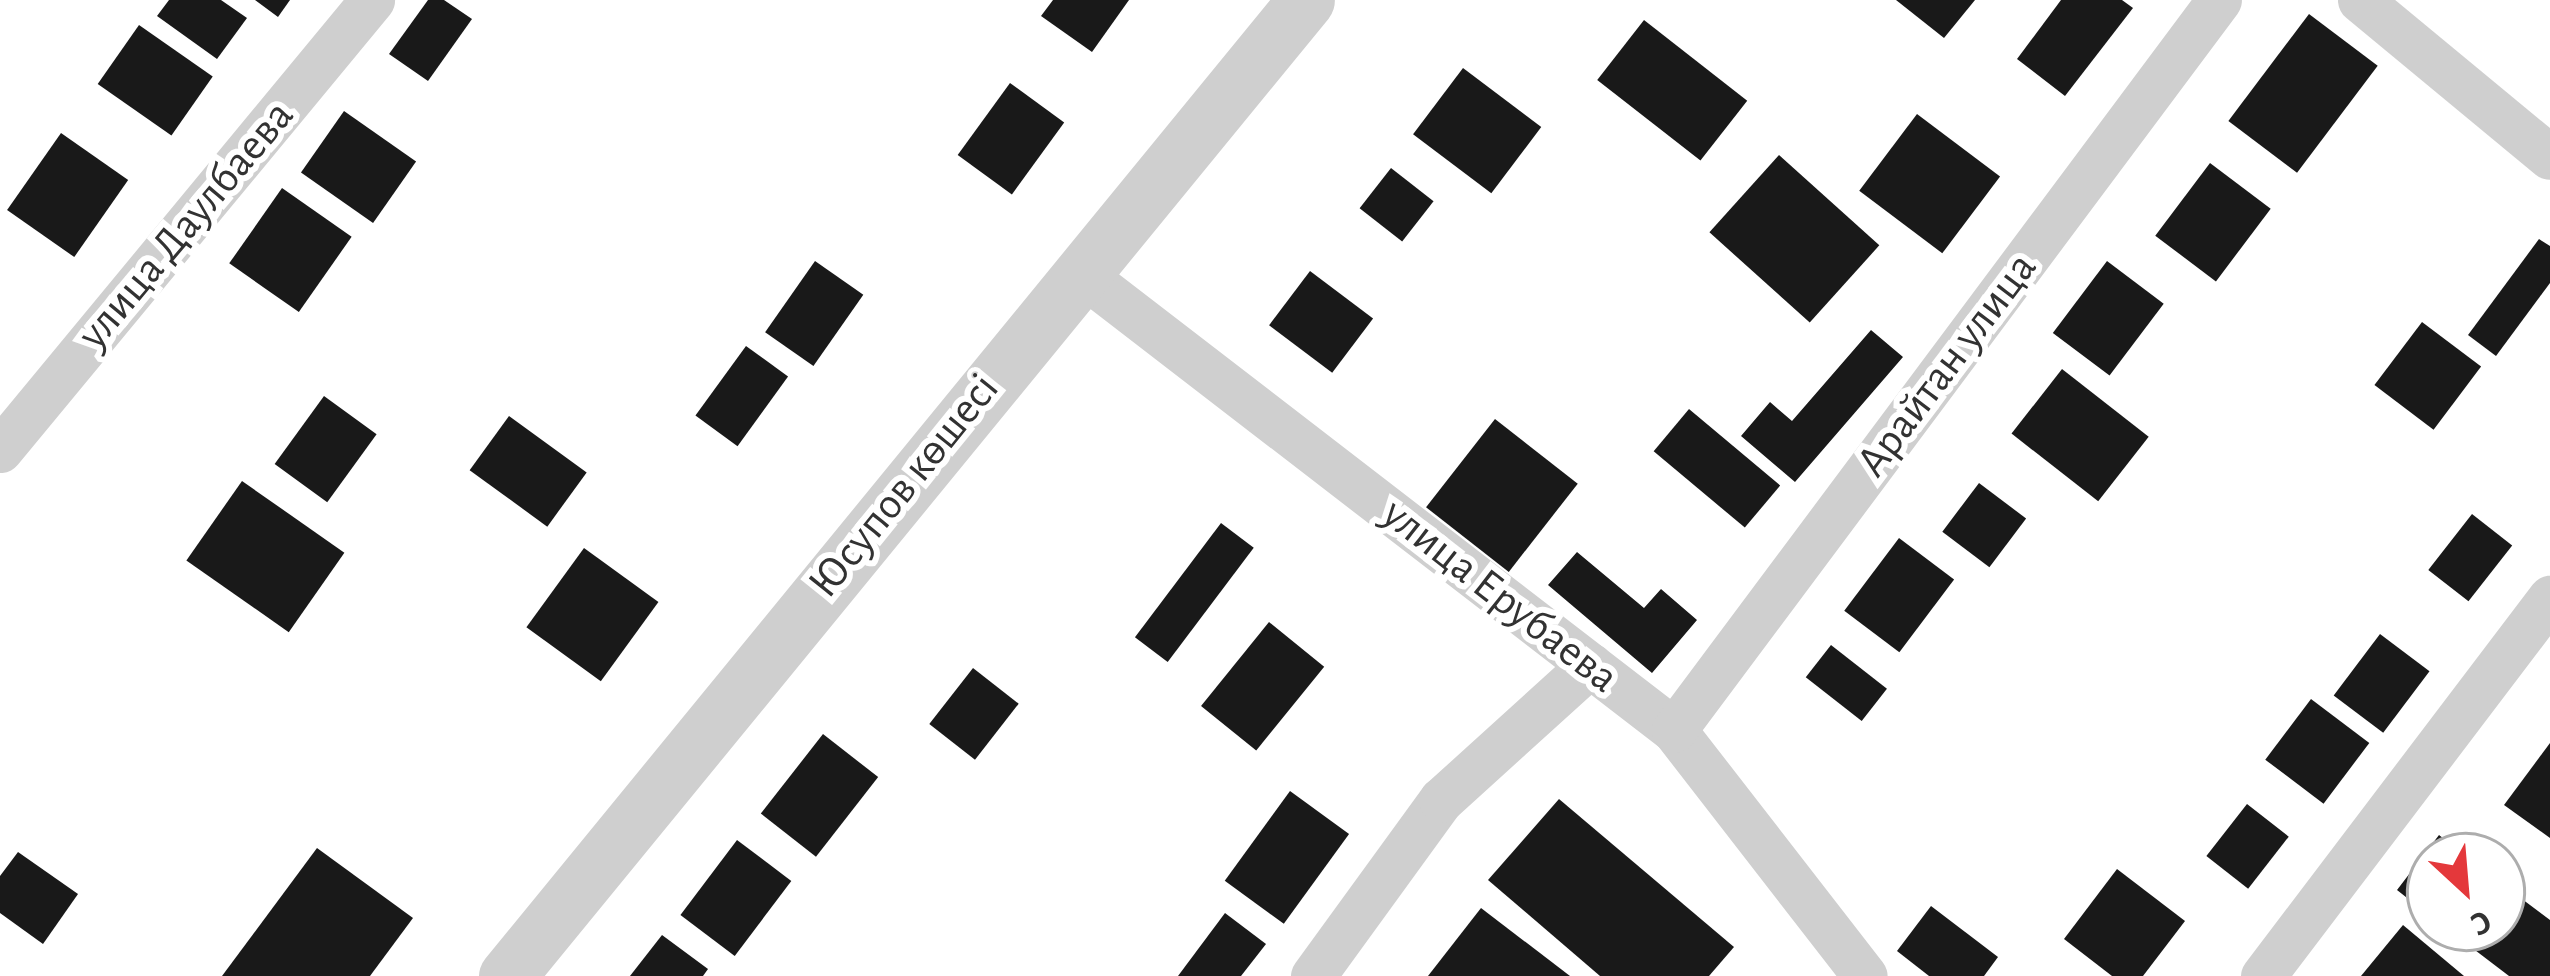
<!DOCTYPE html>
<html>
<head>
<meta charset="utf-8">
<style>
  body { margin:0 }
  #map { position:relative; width:2550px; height:976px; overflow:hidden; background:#fff; font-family:"Alegreya Sans",sans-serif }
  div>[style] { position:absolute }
  .building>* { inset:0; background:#191919; transform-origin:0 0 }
  .minor>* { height:45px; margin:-22.5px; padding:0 22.5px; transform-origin:22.5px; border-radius:22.5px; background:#cfcfcf }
  .tertiary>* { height:57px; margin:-28.5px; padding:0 28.5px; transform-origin:28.5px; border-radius:28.5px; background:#cfcfcf }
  span { translate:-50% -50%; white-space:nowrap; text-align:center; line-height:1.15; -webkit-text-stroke:12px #fff; paint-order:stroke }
  .street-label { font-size:45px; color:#323232 }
  .north { position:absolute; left:2406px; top:832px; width:120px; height:120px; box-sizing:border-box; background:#fff; border:3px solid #adadad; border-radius:50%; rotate:154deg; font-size:33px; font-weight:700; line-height:48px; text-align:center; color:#323232 }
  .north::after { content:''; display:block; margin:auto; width:42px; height:54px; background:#e4383b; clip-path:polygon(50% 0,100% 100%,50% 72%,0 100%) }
</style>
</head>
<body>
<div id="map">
  <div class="building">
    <div style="clip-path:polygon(169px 0,221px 0,247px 18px,217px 59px,157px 16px)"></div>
    <div style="clip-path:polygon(255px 0,290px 0,278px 17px)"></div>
    <div style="clip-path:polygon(428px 0,444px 0,472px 19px,428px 81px,389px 54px)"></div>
    <div style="clip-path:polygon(1053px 0,1129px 0,1092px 52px,1041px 16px)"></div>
    <div style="clip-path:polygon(1896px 0,1975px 0,1944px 38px)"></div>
    <div style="clip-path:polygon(2061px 0,2122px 0,2133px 8px,2065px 96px,2017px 59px)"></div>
    <div style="left:2309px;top:14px;width:86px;height:134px;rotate:37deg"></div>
    <div style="left:1644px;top:20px;width:131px;height:76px;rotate:38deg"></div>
    <div style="left:139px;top:25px;width:90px;height:72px;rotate:35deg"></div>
    <div style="left:1463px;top:68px;width:98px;height:83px;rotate:37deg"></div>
    <div style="left:1010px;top:83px;width:67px;height:89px;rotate:36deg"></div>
    <div style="left:344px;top:111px;width:88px;height:75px;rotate:35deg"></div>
    <div style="left:1917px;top:114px;width:104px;height:96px;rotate:37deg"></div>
    <div style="left:61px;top:133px;width:82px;height:94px;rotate:35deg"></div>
    <div style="left:1779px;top:155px;width:135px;height:104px;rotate:42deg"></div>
    <div style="left:2210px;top:163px;width:76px;height:91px;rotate:37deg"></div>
    <div style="left:1391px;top:168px;width:54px;height:51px;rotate:38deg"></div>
    <div style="left:282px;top:188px;width:85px;height:92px;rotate:35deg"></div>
    <div style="clip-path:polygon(2539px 239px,2550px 246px,2550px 283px,2496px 356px,2468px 335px)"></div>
    <div style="left:815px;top:261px;width:59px;height:87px;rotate:35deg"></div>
    <div style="left:2107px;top:261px;width:71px;height:90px;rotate:37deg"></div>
    <div style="left:1310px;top:271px;width:79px;height:68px;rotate:37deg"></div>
    <div style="left:2422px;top:322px;width:74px;height:79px;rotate:37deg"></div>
    <div style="clip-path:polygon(1871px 330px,1903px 357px,1795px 482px,1741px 436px,1770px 402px,1792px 421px)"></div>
    <div style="left:746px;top:346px;width:52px;height:86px;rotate:36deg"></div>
    <div style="left:2062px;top:369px;width:110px;height:82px;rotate:38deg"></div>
    <div style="left:324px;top:396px;width:65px;height:84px;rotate:36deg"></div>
    <div style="left:1689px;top:409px;width:119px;height:55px;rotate:40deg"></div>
    <div style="left:509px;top:416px;width:96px;height:67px;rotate:36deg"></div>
    <div style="left:1495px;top:419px;width:105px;height:112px;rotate:38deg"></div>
    <div style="left:242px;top:481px;width:125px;height:97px;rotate:35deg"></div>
    <div style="left:1979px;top:483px;width:59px;height:61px;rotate:37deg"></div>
    <div style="left:2472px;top:514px;width:51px;height:71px;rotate:38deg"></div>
    <div style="left:1221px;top:523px;width:41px;height:143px;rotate:37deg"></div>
    <div style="left:1899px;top:538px;width:69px;height:91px;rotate:37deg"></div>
    <div style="left:584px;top:548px;width:92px;height:98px;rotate:36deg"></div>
    <div style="clip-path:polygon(1577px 552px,1644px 608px,1661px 589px,1697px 620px,1652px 673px,1548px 585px)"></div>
    <div style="left:1269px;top:622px;width:71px;height:108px;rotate:39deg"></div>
    <div style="left:2380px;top:634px;width:62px;height:77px;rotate:37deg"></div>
    <div style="left:1831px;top:645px;width:71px;height:41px;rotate:38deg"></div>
    <div style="left:973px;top:668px;width:58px;height:71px;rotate:38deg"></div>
    <div style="left:2311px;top:699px;width:73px;height:76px;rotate:37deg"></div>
    <div style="left:823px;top:734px;width:70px;height:101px;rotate:38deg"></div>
    <div style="clip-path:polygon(2550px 743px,2550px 838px,2504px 805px)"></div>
    <div style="left:1290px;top:791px;width:73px;height:111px;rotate:36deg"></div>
    <div style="clip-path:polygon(1559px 799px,1734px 947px,1709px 976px,1600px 976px,1488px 880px)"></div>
    <div style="left:2247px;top:804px;width:53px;height:66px;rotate:38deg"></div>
    <div style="clip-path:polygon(2439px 835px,2466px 856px,2430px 856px,2430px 916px,2397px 890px)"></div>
    <div style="left:737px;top:840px;width:68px;height:94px;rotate:37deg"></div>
    <div style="clip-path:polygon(317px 848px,413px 918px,370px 976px,222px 976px)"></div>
    <div style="clip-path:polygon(18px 852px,78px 894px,43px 944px,0 913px,0 876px)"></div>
    <div style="clip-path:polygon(2117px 869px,2185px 921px,2143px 976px,2112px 976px,2064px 939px)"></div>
    <div style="clip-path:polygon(2502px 884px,2550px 920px,2550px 976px,2509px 976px,2446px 928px,2502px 928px)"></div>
    <div style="clip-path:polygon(1931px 906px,1998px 957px,1984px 976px,1929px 976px,1897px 951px)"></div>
    <div style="clip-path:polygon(1481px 908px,1570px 976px,1428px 976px)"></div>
    <div style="clip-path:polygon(1225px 913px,1266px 944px,1241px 976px,1178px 976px)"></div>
    <div style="clip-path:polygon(2403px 925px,2464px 976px,2361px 976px)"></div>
    <div style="clip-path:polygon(662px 935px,708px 969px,703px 976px,630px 976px)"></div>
  </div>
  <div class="minor">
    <div style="left:2360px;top:0;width:246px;rotate:39.6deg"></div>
    <div style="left:1078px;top:271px;width:752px;rotate:37.6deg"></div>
    <div style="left:1674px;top:730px;width:311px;rotate:52.2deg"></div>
    <div style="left:0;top:450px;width:584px;rotate:-50.42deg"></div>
    <div style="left:1674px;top:730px;width:911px;rotate:-53.26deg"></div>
    <div style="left:1313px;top:976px;width:218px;rotate:-54deg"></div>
    <div style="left:1441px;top:800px;width:201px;rotate:-42.2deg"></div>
    <div style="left:2263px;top:976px;width:475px;rotate:-52.8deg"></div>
  </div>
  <div class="tertiary">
    <div style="left:507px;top:976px;width:1261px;rotate:-50.69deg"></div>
  </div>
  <div class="street-label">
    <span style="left:186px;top:225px;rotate:-50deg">улица Даулбаева</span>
    <span style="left:1947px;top:365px;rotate:-53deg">Арайтан улица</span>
    <span style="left:904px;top:486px;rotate:-51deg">Юсупов көшесі</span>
    <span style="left:1500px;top:596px;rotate:38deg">улица Ерубаева</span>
  </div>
  <div class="north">С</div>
</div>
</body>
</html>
